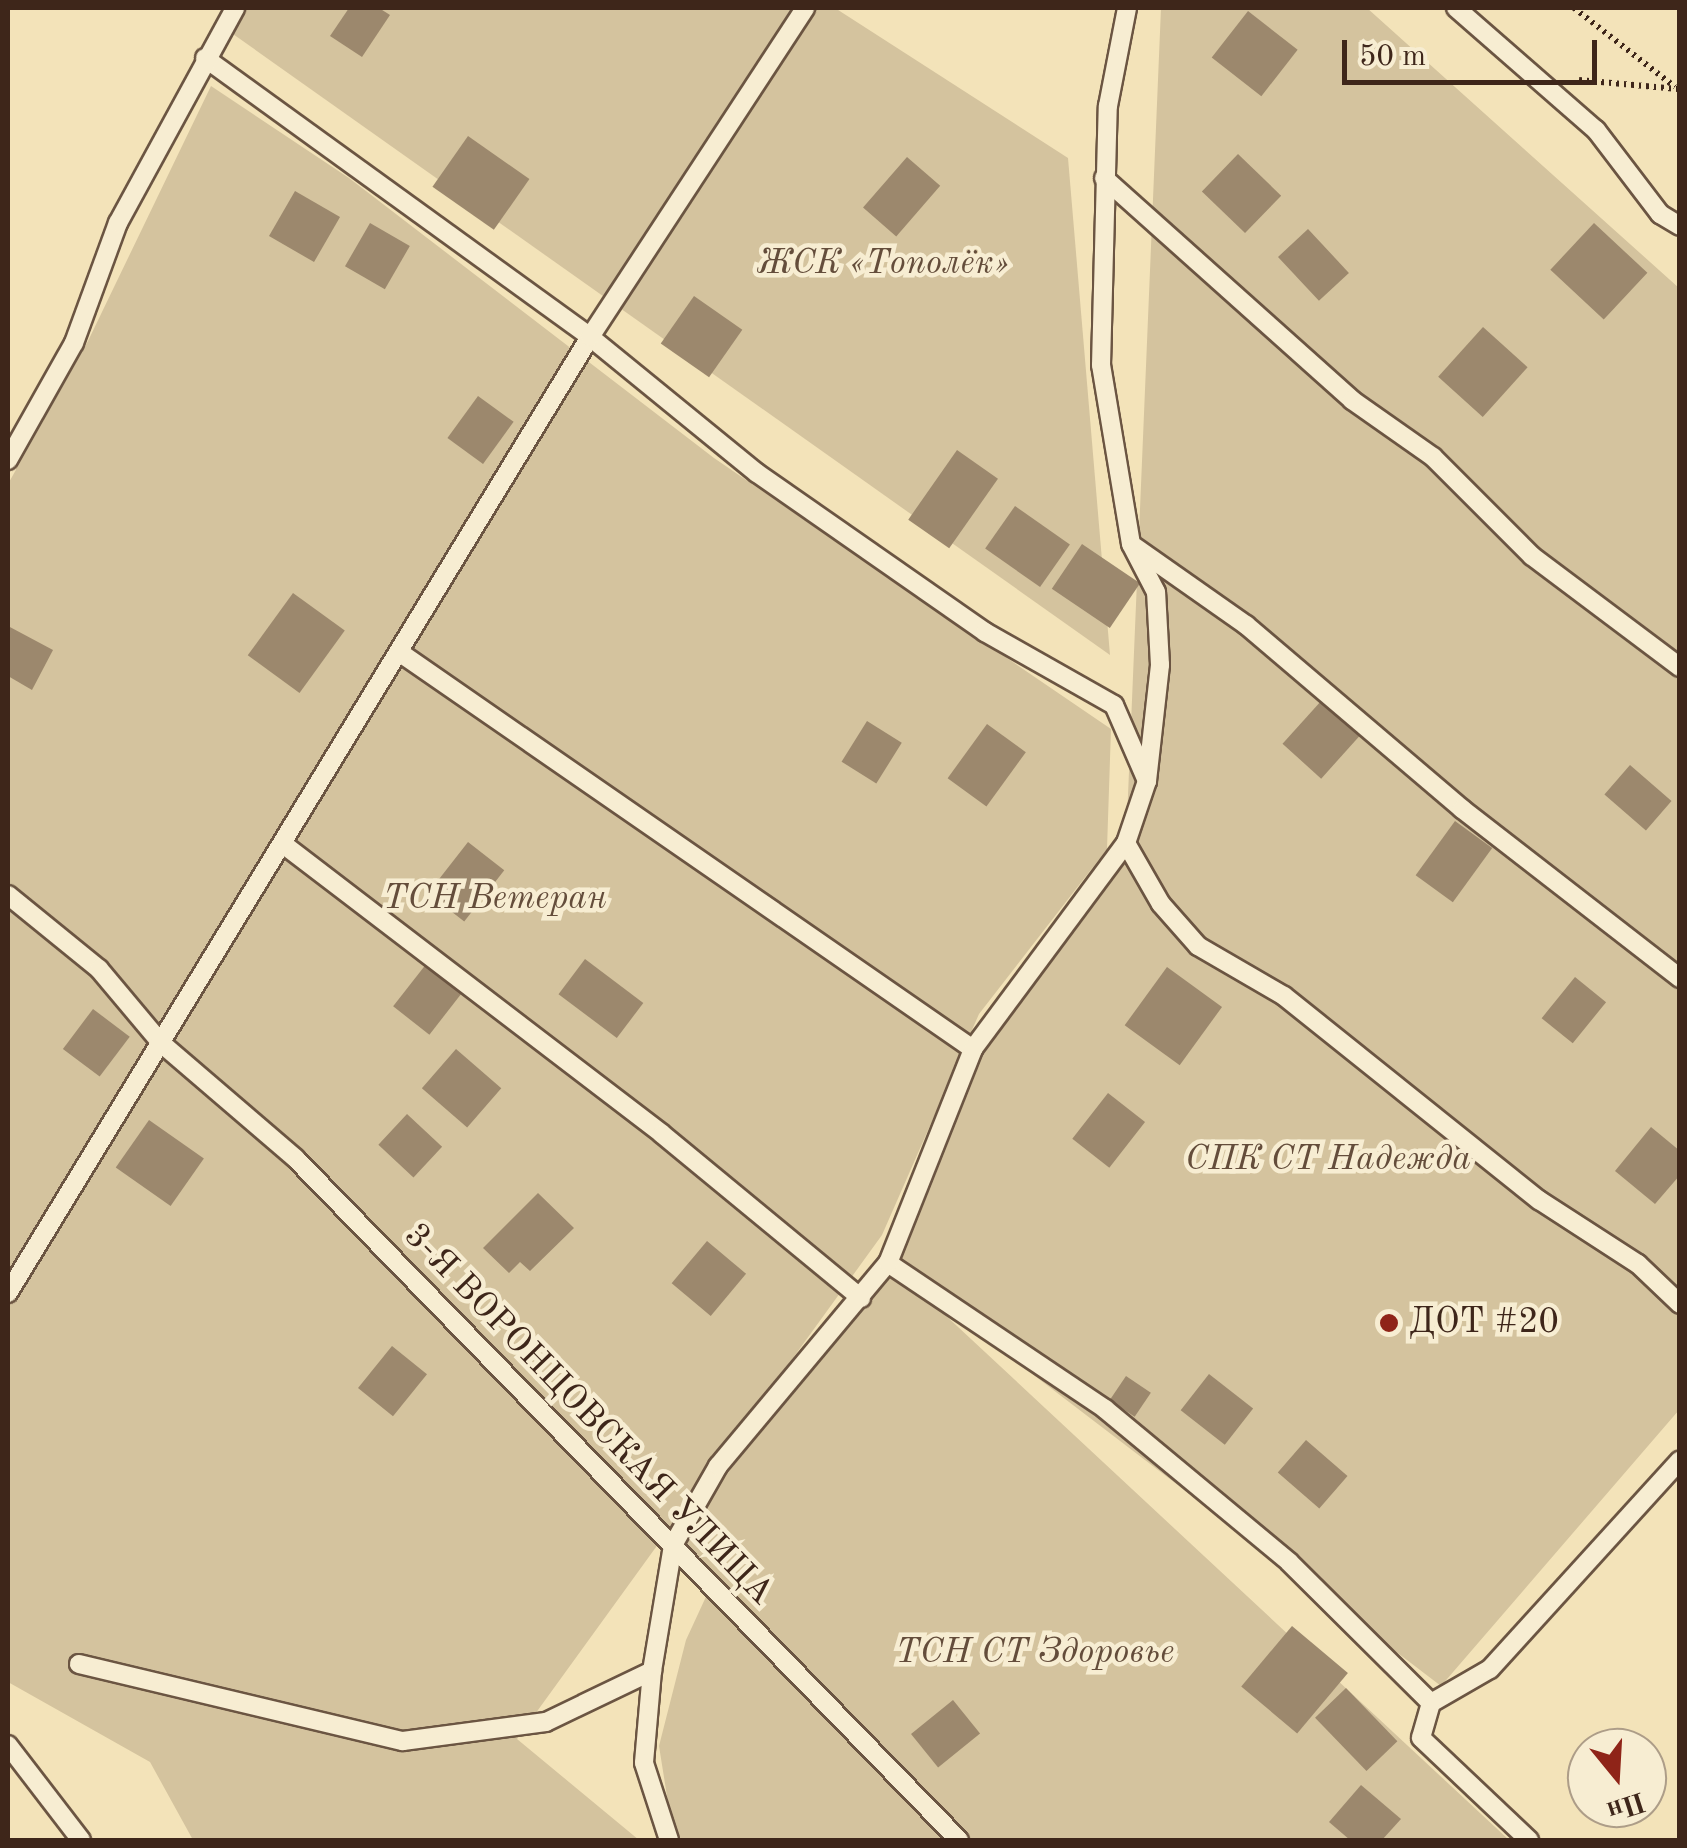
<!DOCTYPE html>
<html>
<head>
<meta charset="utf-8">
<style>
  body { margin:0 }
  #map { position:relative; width:1687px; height:1848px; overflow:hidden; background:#f3e3b9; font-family:"Old Standard TT",serif }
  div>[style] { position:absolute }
  .green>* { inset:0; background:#d4c39e }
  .building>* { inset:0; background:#9c886d; transform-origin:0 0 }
  .path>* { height:6px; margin-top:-3px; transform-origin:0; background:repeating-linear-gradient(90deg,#3e261a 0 2.5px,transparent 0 7.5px) }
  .roads { filter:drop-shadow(2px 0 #6b5542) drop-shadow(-2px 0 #6b5542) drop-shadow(0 2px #6b5542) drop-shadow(0 -2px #6b5542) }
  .service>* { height:18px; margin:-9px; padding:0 9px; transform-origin:9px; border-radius:9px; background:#f7edd2 }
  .dots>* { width:28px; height:28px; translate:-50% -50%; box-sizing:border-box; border:5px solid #f7edd2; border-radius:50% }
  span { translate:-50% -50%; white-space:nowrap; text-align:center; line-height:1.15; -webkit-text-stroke:9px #f7edd2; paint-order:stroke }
  .park-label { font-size:35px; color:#644d3b; font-style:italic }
  .poi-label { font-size:35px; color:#3e261a }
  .left { translate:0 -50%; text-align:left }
  .street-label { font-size:35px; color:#3e261a }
  .frame { position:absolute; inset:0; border:10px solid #3e261a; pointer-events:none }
  .north { position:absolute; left:1567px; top:1728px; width:100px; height:100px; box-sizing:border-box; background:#f7edd2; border:2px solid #ad9d88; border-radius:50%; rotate:162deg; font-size:28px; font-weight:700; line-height:40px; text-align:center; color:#3e261a }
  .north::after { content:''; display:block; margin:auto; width:35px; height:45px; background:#8f2418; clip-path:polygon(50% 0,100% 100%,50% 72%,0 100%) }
  .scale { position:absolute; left:1342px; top:40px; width:255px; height:45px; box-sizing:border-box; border:5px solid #3e261a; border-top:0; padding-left:12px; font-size:30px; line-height:35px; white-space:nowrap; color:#3e261a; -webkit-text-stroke:8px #f7edd2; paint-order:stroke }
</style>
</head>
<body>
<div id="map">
  <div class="green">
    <div style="clip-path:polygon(237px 8px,835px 8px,1068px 158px,1110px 655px,223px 27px)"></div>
    <div style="clip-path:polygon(1161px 8px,1367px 8px,1679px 288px,1679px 1410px,1441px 1686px,900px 1273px,1509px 1840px,674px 1840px,659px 1746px,686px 1640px,710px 1588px,673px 1545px,888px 1263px,973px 1049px,1126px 843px)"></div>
    <div style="clip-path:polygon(211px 86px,349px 178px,714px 458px,1111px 729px,1107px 849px,979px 1014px,882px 1235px,517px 1739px,639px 1840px,193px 1840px,150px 1762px,8px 1682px,8px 484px,88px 341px)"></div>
  </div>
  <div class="building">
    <div style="clip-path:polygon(349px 8px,379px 8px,390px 15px,362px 57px,330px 36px)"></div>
    <div style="left:1248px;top:11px;width:63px;height:59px;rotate:38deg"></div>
    <div style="left:468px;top:136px;width:75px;height:62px;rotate:35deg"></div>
    <div style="left:1238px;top:154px;width:60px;height:52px;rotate:44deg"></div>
    <div style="left:907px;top:157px;width:44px;height:67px;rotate:41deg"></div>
    <div style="left:295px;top:191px;width:52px;height:52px;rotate:30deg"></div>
    <div style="left:370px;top:223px;width:46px;height:50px;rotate:30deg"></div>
    <div style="left:1594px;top:223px;width:73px;height:64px;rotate:43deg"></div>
    <div style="left:1308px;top:229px;width:60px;height:41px;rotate:47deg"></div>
    <div style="left:694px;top:296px;width:59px;height:58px;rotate:35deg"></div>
    <div style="left:1483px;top:327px;width:60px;height:67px;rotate:42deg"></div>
    <div style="left:478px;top:396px;width:44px;height:52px;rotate:36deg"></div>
    <div style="left:957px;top:450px;width:50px;height:85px;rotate:35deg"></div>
    <div style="left:1015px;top:506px;width:67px;height:52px;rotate:35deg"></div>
    <div style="left:1082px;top:544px;width:70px;height:54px;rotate:34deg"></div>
    <div style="left:293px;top:593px;width:64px;height:77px;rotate:36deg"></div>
    <div style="clip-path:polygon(8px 626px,53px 650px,32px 690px,8px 676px)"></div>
    <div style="left:1322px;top:700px;width:52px;height:59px;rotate:42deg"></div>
    <div style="left:867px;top:721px;width:41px;height:48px;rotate:32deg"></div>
    <div style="left:987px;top:724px;width:48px;height:67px;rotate:36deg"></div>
    <div style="left:1630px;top:765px;width:55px;height:39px;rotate:41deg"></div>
    <div style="left:1455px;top:821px;width:46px;height:67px;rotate:36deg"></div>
    <div style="left:468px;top:842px;width:46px;height:65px;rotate:38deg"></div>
    <div style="left:585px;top:959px;width:73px;height:44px;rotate:37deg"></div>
    <div style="left:427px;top:963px;width:46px;height:55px;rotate:38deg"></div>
    <div style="left:1167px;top:967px;width:68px;height:72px;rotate:36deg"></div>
    <div style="left:1575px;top:977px;width:40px;height:53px;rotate:39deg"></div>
    <div style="left:93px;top:1009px;width:46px;height:50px;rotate:37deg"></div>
    <div style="left:456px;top:1049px;width:60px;height:52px;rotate:41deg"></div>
    <div style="left:1108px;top:1093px;width:47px;height:58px;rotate:38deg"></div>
    <div style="left:407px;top:1114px;width:48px;height:42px;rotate:43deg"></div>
    <div style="left:149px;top:1120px;width:67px;height:58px;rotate:35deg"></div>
    <div style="clip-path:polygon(1651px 1127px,1680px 1151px,1680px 1175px,1655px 1204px,1615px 1171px)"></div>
    <div style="clip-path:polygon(538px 1193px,574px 1228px,530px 1271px,520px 1262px,509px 1273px,483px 1248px)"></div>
    <div style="left:707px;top:1241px;width:51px;height:55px;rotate:40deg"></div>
    <div style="left:392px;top:1346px;width:45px;height:54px;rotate:39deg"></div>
    <div style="left:1209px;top:1374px;width:56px;height:46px;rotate:38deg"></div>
    <div style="left:1126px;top:1376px;width:30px;height:29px;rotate:34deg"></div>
    <div style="left:1306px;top:1440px;width:55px;height:43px;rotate:41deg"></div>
    <div style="left:1292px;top:1626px;width:73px;height:79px;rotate:40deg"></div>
    <div style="left:1346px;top:1688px;width:74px;height:43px;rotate:46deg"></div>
    <div style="left:953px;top:1700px;width:43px;height:54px;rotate:51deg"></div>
    <div style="clip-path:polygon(1361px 1785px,1401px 1819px,1382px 1840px,1350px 1840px,1329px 1822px)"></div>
  </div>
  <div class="path">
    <div style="left:1574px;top:8px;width:128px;rotate:38deg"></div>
    <div style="left:1579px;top:80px;width:99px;rotate:5.2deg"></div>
  </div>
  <div class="roads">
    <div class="service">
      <div style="left:1456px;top:8px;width:186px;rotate:41.1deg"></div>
      <div style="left:1596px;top:130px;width:106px;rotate:52.7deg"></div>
      <div style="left:1660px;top:214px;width:23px;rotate:31deg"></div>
      <div style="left:205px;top:58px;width:475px;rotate:35.9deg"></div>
      <div style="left:590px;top:337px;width:215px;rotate:39.2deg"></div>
      <div style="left:757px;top:473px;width:278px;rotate:34.9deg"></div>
      <div style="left:985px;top:632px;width:148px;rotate:29.5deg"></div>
      <div style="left:1114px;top:705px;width:83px;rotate:66.5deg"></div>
      <div style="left:1104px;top:178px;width:333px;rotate:41.8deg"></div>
      <div style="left:1352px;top:400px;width:99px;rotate:35.1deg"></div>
      <div style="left:1433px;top:457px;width:140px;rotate:45deg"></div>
      <div style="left:1532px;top:556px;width:185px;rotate:36.9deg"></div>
      <div style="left:8px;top:460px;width:134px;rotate:-60.6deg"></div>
      <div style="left:74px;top:343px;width:128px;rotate:-69.9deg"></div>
      <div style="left:118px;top:223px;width:245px;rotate:-61.4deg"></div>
      <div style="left:1135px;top:547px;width:136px;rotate:35.1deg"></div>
      <div style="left:1246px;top:625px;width:284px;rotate:40.4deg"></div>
      <div style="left:1462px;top:809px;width:276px;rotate:37.8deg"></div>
      <div style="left:399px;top:652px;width:698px;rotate:34.67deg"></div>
      <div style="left:1126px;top:843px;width:70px;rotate:60.2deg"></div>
      <div style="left:1161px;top:904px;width:56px;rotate:48.6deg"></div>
      <div style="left:1198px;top:946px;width:99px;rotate:30.2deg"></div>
      <div style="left:1284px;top:996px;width:327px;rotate:38.7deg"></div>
      <div style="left:1539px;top:1200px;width:118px;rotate:32.9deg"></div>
      <div style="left:1638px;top:1264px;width:58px;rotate:43.6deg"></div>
      <div style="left:283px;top:844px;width:477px;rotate:37.4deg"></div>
      <div style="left:662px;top:1134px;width:258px;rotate:39.5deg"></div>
      <div style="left:8px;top:895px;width:117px;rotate:39.1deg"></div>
      <div style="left:99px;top:969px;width:97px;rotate:50deg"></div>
      <div style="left:161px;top:1043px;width:177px;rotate:40.6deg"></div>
      <div style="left:295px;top:1158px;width:952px;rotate:45.77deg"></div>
      <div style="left:888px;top:1263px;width:262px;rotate:33.9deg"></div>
      <div style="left:1105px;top:1409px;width:239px;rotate:39.7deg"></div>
      <div style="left:1289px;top:1562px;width:200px;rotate:44.8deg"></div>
      <div style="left:8px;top:1293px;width:1119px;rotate:-58.67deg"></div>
      <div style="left:590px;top:337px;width:393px;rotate:-56.8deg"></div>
      <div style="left:79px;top:1664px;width:333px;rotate:13.4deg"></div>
      <div style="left:403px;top:1741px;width:144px;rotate:-7.6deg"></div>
      <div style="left:546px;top:1722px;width:118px;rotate:-25.7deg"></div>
      <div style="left:652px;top:1671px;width:128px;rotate:-80.5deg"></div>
      <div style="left:673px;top:1545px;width:91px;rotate:-60.3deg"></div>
      <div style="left:718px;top:1466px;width:265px;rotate:-50.1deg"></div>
      <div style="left:888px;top:1263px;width:230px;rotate:-68.3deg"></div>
      <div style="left:973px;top:1049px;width:257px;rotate:-53.4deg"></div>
      <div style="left:1126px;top:843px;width:65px;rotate:-71.3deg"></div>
      <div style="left:1147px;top:781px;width:117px;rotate:-83.6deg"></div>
      <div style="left:1160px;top:665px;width:73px;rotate:-93.1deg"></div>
      <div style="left:1156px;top:592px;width:54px;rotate:-117.5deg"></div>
      <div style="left:1131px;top:544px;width:181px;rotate:-99.5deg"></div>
      <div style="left:1101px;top:365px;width:259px;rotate:-88.5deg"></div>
      <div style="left:1108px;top:106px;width:100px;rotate:-79deg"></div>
      <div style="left:652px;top:1671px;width:92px;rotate:95deg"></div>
      <div style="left:644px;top:1763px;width:81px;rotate:72deg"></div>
      <div style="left:1431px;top:1703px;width:68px;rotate:-30deg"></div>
      <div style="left:1490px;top:1669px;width:282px;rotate:-47.7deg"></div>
      <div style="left:1431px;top:1703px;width:36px;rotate:106deg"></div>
      <div style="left:1421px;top:1738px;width:149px;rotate:43.4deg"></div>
      <div style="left:8px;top:1745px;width:120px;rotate:52.5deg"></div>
    </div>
  </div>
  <div class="dots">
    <div style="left:1389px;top:1323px;background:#8f2418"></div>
  </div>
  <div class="park-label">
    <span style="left:883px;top:264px">ЖСК «Тополёк»</span>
    <span style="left:495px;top:899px">ТСН Ветеран</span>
    <span style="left:1328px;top:1160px">СПК СТ Надежда</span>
    <span style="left:1035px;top:1653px">ТСН СТ Здоровье</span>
  </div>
  <div class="poi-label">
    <span class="left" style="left:1409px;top:1323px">ДОТ #20</span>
  </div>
  <div class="street-label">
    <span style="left:588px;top:1415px;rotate:46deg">3-Я ВОРОНЦОВСКАЯ УЛИЦА</span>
  </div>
  <div class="frame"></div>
  <div class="north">Пн</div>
  <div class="scale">50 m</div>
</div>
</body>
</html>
